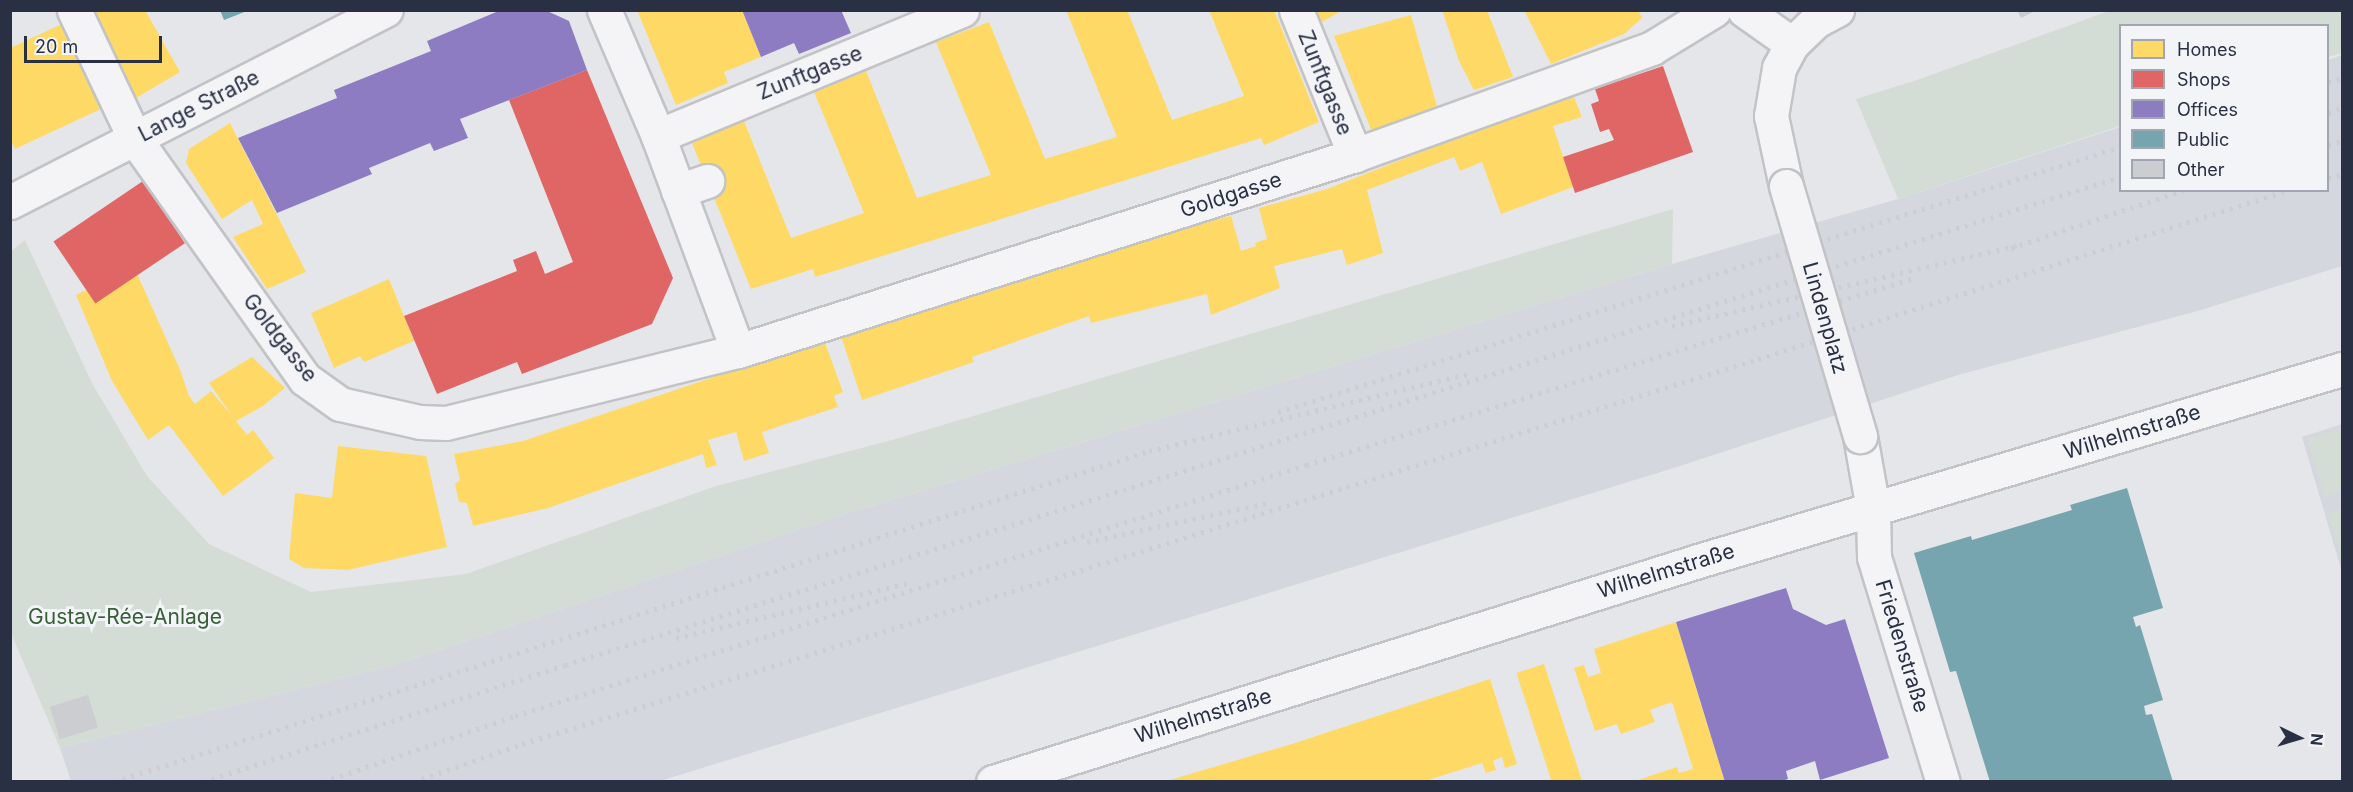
<!DOCTYPE html>
<html>
<head>
<meta charset="utf-8">
<style>
  body { margin:0 }
  #map { position:relative; width:2353px; height:792px; overflow:hidden; background:#e5e6e9; font-family:Inter,sans-serif }
  div>[style] { position:absolute }
  .built>* { inset:0; background:#d5d7de }
  .green>* { inset:0; background:#d4ddd5 }
  .homes>* { inset:0; background:#ffd966; transform-origin:0 0 }
  .shops>* { inset:0; background:#e06666; transform-origin:0 0 }
  .offices>* { inset:0; background:#8e7cc3 }
  .public>* { inset:0; background:#76a5af }
  .building>* { inset:0; background:#cccdd1; transform-origin:0 0 }
  .roads { filter:drop-shadow(2px 0 #c2c3c7) drop-shadow(-2px 0 #c2c3c7) drop-shadow(0 2px #c2c3c7) drop-shadow(0 -2px #c2c3c7) }
  .minor>* { height:33px; margin:-16.5px; padding:0 16.5px; transform-origin:16.5px; border-radius:16.5px; background:#f4f4f6 }
  .rail>* { height:4.5px; margin-top:-2.25px; transform-origin:0; background:repeating-linear-gradient(90deg,#cdced1 0 3px,transparent 0 9px) }
  .bridges { filter:drop-shadow(2px 0 #c2c3c7) drop-shadow(-2px 0 #c2c3c7) drop-shadow(0 2px #c2c3c7) drop-shadow(0 -2px #c2c3c7) }
  .minor-bridge>* { height:33px; margin:-16.5px; padding:0 16.5px; transform-origin:16.5px; border-radius:16.5px; background:#f4f4f6 }
  span { translate:-50% -50%; white-space:nowrap; text-align:center; line-height:1.15; -webkit-text-stroke:6px #f2f4f8; paint-order:stroke }
  .street-label { font-size:21px; color:#2a3043 }
  .park-label { font-size:21px; color:#395f37 }
  .frame { position:absolute; inset:0; border:12px solid #2a3043; pointer-events:none }
  .legend { position:absolute; left:2119px; top:24px; width:210px; height:168px; box-sizing:border-box; background:#f2f4f8; border:2px solid #a2a6b0; margin:0; padding:8px 10px; list-style:none; font-size:18px; color:#2a3043 }
  .legend li { display:flex; align-items:center; gap:12px; height:30px }
  .legend b { width:30px; border:2px solid #a2a6b0 }
  .north { position:absolute; left:2269px; top:708px; width:60px; height:60px; -webkit-text-stroke:4px #f2f4f8; paint-order:stroke; rotate:95deg; font-size:16px; font-weight:700; line-height:24px; text-align:center; color:#2a3043 }
  .north::after { content:''; display:block; margin:auto; width:21px; height:27px; background:#2a3043; clip-path:polygon(50% 0,100% 100%,50% 72%,0 100%) }
  .scale { position:absolute; left:24px; top:36px; width:138px; height:27px; box-sizing:border-box; border:3px solid #2a3043; border-top:0; padding-left:8px; font-size:18px; line-height:21px; white-space:nowrap; color:#2a3043; -webkit-text-stroke:4px #f2f4f8; paint-order:stroke }
</style>
</head>
<body>
<div id="map">
  <div class="built">
    <div style="clip-path:polygon(2342px 55px,2342px 266px,2201px 310px,1958px 375px,1680px 466px,660px 781px,71px 781px,60px 748px,401px 663px,848px 513px,1672px 264px,1898px 199px,2120px 127px,2120px 190px,2328px 190px,2328px 60px)"></div>
    <div style="clip-path:polygon(2342px 424px,2342px 572px,2302px 437px)"></div>
  </div>
  <div class="green">
    <div style="clip-path:polygon(2109px 11px,2342px 11px,2342px 53px,2328px 57px,2328px 26px,2120px 26px,2120px 126px,1898px 199px,1856px 99px,1917px 80px)"></div>
    <div style="clip-path:polygon(1673px 209px,1672px 264px,848px 513px,401px 663px,60px 748px,11px 633px,10px 252px,25px 240px,93px 385px,147px 476px,209px 544px,311px 592px,466px 574px,716px 486px,892px 440px)"></div>
    <div style="clip-path:polygon(2342px 428px,2342px 491px,2325px 497px,2307px 439px)"></div>
    <div style="clip-path:polygon(2342px 509px,2342px 561px,2328px 514px)"></div>
  </div>
  <div class="homes">
    <div style="clip-path:polygon(94px 10px,145px 10px,180px 72px,136px 98px)"></div>
    <div style="clip-path:polygon(637px 10px,742px 10px,761px 57px,724px 72px,728px 83px,676px 105px)"></div>
    <div style="clip-path:polygon(1066px 10px,1127px 10px,1172px 120px,1244px 96px,1209px 10px,1274px 10px,1319px 122px,1264px 145px,1261px 138px,815px 277px,813px 269px,751px 289px,692px 143px,744px 121px,791px 238px,864px 213px,814px 92px,866px 71px,917px 198px,991px 175px,936px 42px,989px 22px,1045px 159px,1117px 137px)"></div>
    <div style="clip-path:polygon(1314px 10px,1343px 10px,1320px 23px)"></div>
    <div style="clip-path:polygon(1442px 10px,1487px 10px,1513px 77px,1474px 90px,1459px 61px)"></div>
    <div style="clip-path:polygon(1524px 10px,1638px 10px,1642px 18px,1624px 34px,1551px 64px)"></div>
    <div style="clip-path:polygon(1411px 15px,1439px 113px,1374px 137px,1334px 36px)"></div>
    <div style="clip-path:polygon(62px 24px,103px 108px,15px 149px,10px 138px,10px 48px)"></div>
    <div style="clip-path:polygon(1574px 97px,1582px 117px,1553px 126px,1573px 187px,1501px 214px,1482px 162px,1460px 171px,1454px 157px,1367px 190px,1383px 253px,1347px 265px,1342px 249px,1274px 266px,1280px 288px,1211px 315px,1207px 294px,1091px 323px,1089px 316px,972px 357px,974px 362px,862px 400px,841px 336px,1133px 242px,1231px 216px,1241px 251px,1256px 246px,1255px 243px,1267px 239px,1259px 208px,1327px 189px,1472px 132px)"></div>
    <div style="clip-path:polygon(230px 123px,306px 272px,267px 289px,233px 237px,263px 224px,252px 200px,222px 219px,186px 163px,189px 149px)"></div>
    <div style="clip-path:polygon(134px 267px,181px 372px,189px 396px,195px 404px,211px 391px,233px 417px,209px 383px,252px 357px,285px 388px,263px 406px,236px 421px,247px 435px,253px 430px,274px 458px,223px 496px,169px 425px,148px 440px,112px 381px,76px 295px)"></div>
    <div style="clip-path:polygon(389px 279px,414px 341px,364px 362px,360px 356px,334px 368px,311px 313px)"></div>
    <div style="clip-path:polygon(824px 340px,843px 392px,834px 396px,838px 407px,762px 432px,769px 453px,744px 461px,736px 432px,708px 440px,717px 465px,706px 468px,703px 454px,548px 508px,473px 526px,467px 503px,459px 502px,455px 484px,460px 480px,454px 454px,523px 441px)"></div>
    <div style="clip-path:polygon(338px 446px,426px 456px,447px 547px,348px 570px,304px 568px,289px 559px,295px 493px,332px 498px)"></div>
    <div style="clip-path:polygon(1676px 622px,1698px 695px,1725px 782px,1632px 782px,1677px 767px,1679px 773px,1693px 769px,1672px 702px,1650px 710px,1655px 722px,1621px 734px,1617px 724px,1595px 731px,1574px 668px,1584px 665px,1588px 677px,1601px 673px,1594px 649px)"></div>
    <div style="left:1544px;top:664px;width:124px;height:29px;rotate:72deg"></div>
    <div style="clip-path:polygon(1490px 679px,1517px 764px,1505px 768px,1502px 757px,1493px 761px,1496px 770px,1486px 773px,1482px 763px,1422px 782px,1163px 782px,1295px 743px)"></div>
  </div>
  <div class="shops">
    <div style="clip-path:polygon(1663px 66px,1693px 152px,1575px 193px,1563px 157px,1614px 140px,1609px 129px,1600px 132px,1591px 104px,1599px 101px,1595px 89px)"></div>
    <div style="clip-path:polygon(587px 70px,673px 278px,652px 324px,522px 374px,517px 362px,437px 394px,404px 316px,517px 271px,513px 260px,536px 251px,545px 274px,573px 262px,509px 100px)"></div>
    <div style="left:143px;top:181px;width:75px;height:108px;rotate:56deg"></div>
  </div>
  <div class="offices">
    <div style="clip-path:polygon(501px 10px,545px 10px,569px 21px,587px 70px,460px 119px,468px 138px,434px 151px,430px 143px,369px 168px,372px 174px,277px 213px,238px 138px,337px 98px,334px 90px,431px 51px,427px 41px)"></div>
    <div style="clip-path:polygon(742px 10px,841px 10px,851px 33px,799px 54px,794px 43px,761px 57px)"></div>
    <div style="clip-path:polygon(1786px 588px,1793px 609px,1826px 625px,1845px 619px,1889px 758px,1820px 780px,1815px 761px,1786px 771px,1788px 779px,1779px 782px,1725px 782px,1676px 622px)"></div>
  </div>
  <div class="public">
    <div style="clip-path:polygon(220px 10px,247px 10px,247px 11px,224px 20px)"></div>
    <div style="clip-path:polygon(2127px 488px,2163px 608px,2133px 617px,2136px 627px,2140px 625px,2163px 700px,2144px 706px,2146px 715px,2152px 714px,2173px 782px,1990px 782px,1956px 671px,1950px 672px,1914px 553px,1971px 536px,1972px 540px,2072px 510px,2070px 505px)"></div>
  </div>
  <div class="building">
    <div style="clip-path:polygon(2017px 10px,2037px 10px,2021px 18px)"></div>
    <div style="left:88px;top:695px;width:34px;height:40px;rotate:73deg"></div>
  </div>
  <div class="roads">
    <div class="minor">
      <div style="left:74px;top:10px;width:143px;rotate:64.7deg"></div>
      <div style="left:135px;top:139px;width:294px;rotate:54.7deg"></div>
      <div style="left:305px;top:379px;width:43px;rotate:35.5deg"></div>
      <div style="left:340px;top:404px;width:82px;rotate:12.7deg"></div>
      <div style="left:420px;top:422px;width:26px;rotate:2deg"></div>
      <div style="left:446px;top:423px;width:301px;rotate:-13.9deg"></div>
      <div style="left:738px;top:351px;width:647px;rotate:-17.62deg"></div>
      <div style="left:1355px;top:155px;width:316px;rotate:-19.8deg"></div>
      <div style="left:1652px;top:48px;width:73px;rotate:-31.5deg"></div>
      <div style="left:604px;top:10px;width:137px;rotate:66.8deg"></div>
      <div style="left:658px;top:136px;width:229px;rotate:69.6deg"></div>
      <div style="left:1296px;top:10px;width:157px;rotate:67.9deg"></div>
      <div style="left:1744px;top:10px;width:59px;rotate:35.3deg"></div>
      <div style="left:658px;top:136px;width:329px;rotate:-22.5deg"></div>
      <div style="left:1786px;top:186px;width:72px;rotate:-102.1deg"></div>
      <div style="left:1771px;top:116px;width:49px;rotate:-80.5deg"></div>
      <div style="left:1779px;top:68px;width:27px;rotate:-62deg"></div>
      <div style="left:1792px;top:44px;width:33px;rotate:-44deg"></div>
      <div style="left:1816px;top:21px;width:24px;rotate:-28deg"></div>
      <div style="left:678px;top:191px;width:31px;rotate:-19deg"></div>
      <div style="left:10px;top:202px;width:422px;rotate:-27.1deg"></div>
      <div style="left:1860px;top:436px;width:74px;rotate:79.9deg"></div>
      <div style="left:1873px;top:509px;width:48px;rotate:88.8deg"></div>
      <div style="left:1874px;top:557px;width:235px;rotate:73deg"></div>
      <div style="left:993px;top:782px;width:739px;rotate:-17.4deg"></div>
      <div style="left:1698px;top:561px;width:672px;rotate:-16.6deg"></div>
    </div>
  </div>
  <div class="rail">
    <div style="left:2328px;top:82px;width:15px;rotate:-16deg"></div>
    <div style="left:2328px;top:113px;width:15px;rotate:-20deg"></div>
    <div style="left:2328px;top:145px;width:15px;rotate:-16deg"></div>
    <div style="left:2328px;top:178px;width:15px;rotate:-16deg"></div>
    <div style="left:2011px;top:248px;width:182px;rotate:-18.5deg"></div>
    <div style="left:1672px;top:326px;width:354px;rotate:-13.1deg"></div>
    <div style="left:1278px;top:412px;width:883px;rotate:-17.47deg"></div>
    <div style="left:1087px;top:542px;width:189px;rotate:-12.2deg"></div>
    <div style="left:676px;top:638px;width:239px;rotate:-13.3deg"></div>
    <div style="left:114px;top:782px;width:1087px;rotate:-17.73deg"></div>
    <div style="left:1149px;top:451px;width:328px;rotate:-13.6deg"></div>
    <div style="left:203px;top:782px;width:380px;rotate:-17.9deg"></div>
    <div style="left:565px;top:665px;width:1630px;rotate:-17.42deg"></div>
    <div style="left:323px;top:782px;width:203px;rotate:-19deg"></div>
    <div style="left:515px;top:716px;width:830px;rotate:-17.61deg"></div>
    <div style="left:1306px;top:465px;width:633px;rotate:-17.09deg"></div>
    <div style="left:413px;top:782px;width:115px;rotate:-19.2deg"></div>
    <div style="left:522px;top:744px;width:1295px;rotate:-17.3deg"></div>
    <div style="left:1758px;top:359px;width:557px;rotate:-17.65deg"></div>
  </div>
  <div class="bridges">
    <div class="minor-bridge">
      <div style="left:1786px;top:186px;width:261px;rotate:73.5deg"></div>
    </div>
  </div>
  <div class="street-label">
    <span style="left:810px;top:73px;rotate:-22deg">Zunftgasse</span>
    <span style="left:1325px;top:83px;rotate:68deg">Zunftgasse</span>
    <span style="left:199px;top:106px;rotate:-27deg">Lange Straße</span>
    <span style="left:1231px;top:195px;rotate:-18deg">Goldgasse</span>
    <span style="left:1825px;top:318px;rotate:74deg">Lindenplatz</span>
    <span style="left:280px;top:338px;rotate:52deg">Goldgasse</span>
    <span style="left:2132px;top:432px;rotate:-17deg">Wilhelmstraße</span>
    <span style="left:1666px;top:571px;rotate:-17deg">Wilhelmstraße</span>
    <span style="left:1902px;top:646px;rotate:73deg">Friedenstraße</span>
    <span style="left:1203px;top:716px;rotate:-17deg">Wilhelmstraße</span>
  </div>
  <div class="park-label">
    <span style="left:125px;top:617px">Gustav-Rée-Anlage</span>
  </div>
  <div class="frame"></div>
  <ul class="legend">
  <li><b style="height:16px;background:#ffd966"></b>Homes</li>
  <li><b style="height:16px;background:#e06666"></b>Shops</li>
  <li><b style="height:16px;background:#8e7cc3"></b>Offices</li>
  <li><b style="height:16px;background:#76a5af"></b>Public</li>
  <li><b style="height:16px;background:#cccdd1"></b>Other</li>
  </ul>
  <div class="north">N</div>
  <div class="scale">20 m</div>
</div>
</body>
</html>
